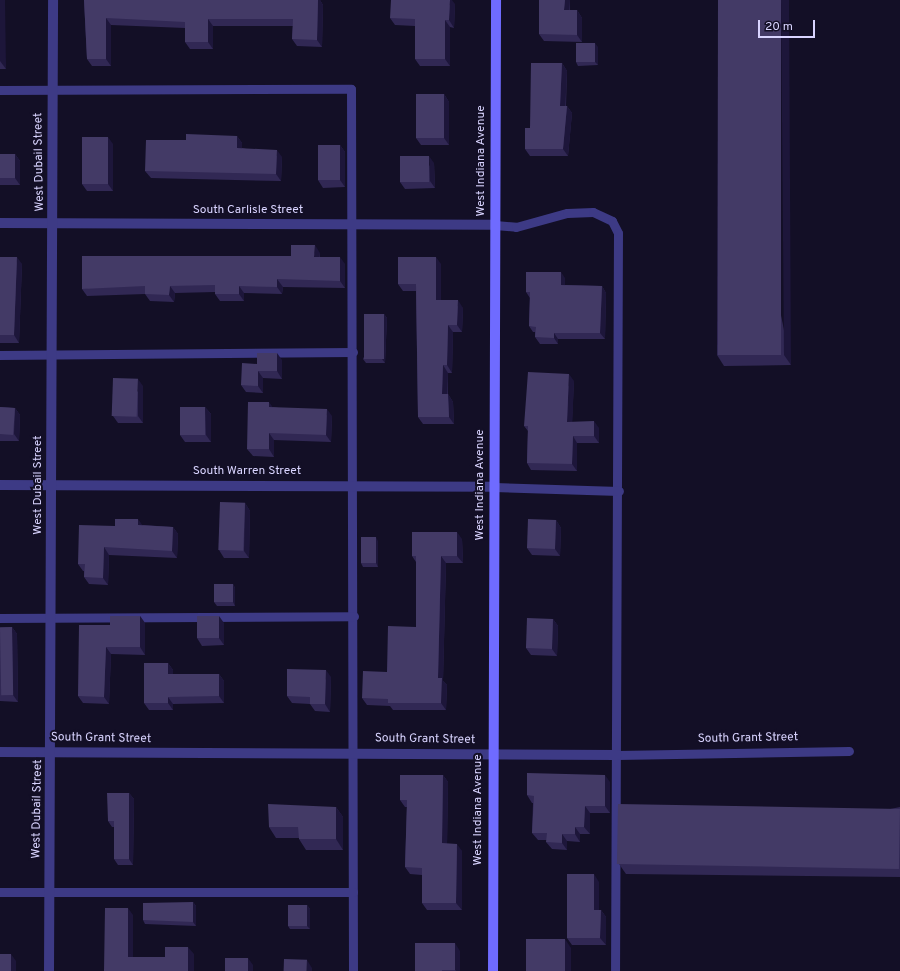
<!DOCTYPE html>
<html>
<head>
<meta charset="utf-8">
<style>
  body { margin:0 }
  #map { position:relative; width:900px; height:971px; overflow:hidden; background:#130f26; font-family:Overpass,sans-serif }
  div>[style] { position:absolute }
  .lane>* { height:9px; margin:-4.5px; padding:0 4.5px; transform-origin:4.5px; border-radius:4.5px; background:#3d3a85 }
  .street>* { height:10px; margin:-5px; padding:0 5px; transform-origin:5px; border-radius:5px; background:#3d3a85 }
  .secondary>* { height:10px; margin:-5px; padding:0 5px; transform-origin:5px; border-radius:5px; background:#6f6bff }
  .wall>* { inset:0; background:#312854 }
  .shaded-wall>* { inset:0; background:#1d163a }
  .building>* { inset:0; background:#433a66; transform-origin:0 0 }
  span { translate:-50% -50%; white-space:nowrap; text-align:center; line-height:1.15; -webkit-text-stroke:4px #130f26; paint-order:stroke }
  .street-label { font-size:12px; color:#d9d4ff }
  .scale { position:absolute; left:758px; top:20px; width:57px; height:18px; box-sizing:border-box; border:2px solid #d9d4ff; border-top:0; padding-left:5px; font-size:12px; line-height:14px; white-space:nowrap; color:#d9d4ff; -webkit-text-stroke:3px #130f26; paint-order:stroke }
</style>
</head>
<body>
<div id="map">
  <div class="lane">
    <div style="left:0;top:90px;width:351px;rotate:-0.2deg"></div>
    <div style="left:351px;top:89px;width:882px;rotate:89.87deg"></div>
    <div style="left:495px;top:225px;width:21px;rotate:5deg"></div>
    <div style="left:516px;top:227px;width:53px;rotate:-15.4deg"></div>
    <div style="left:567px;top:213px;width:26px;rotate:-2deg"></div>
    <div style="left:593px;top:212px;width:21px;rotate:25deg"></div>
    <div style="left:612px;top:221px;width:13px;rotate:63deg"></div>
    <div style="left:618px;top:233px;width:738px;rotate:90.23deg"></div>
    <div style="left:0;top:355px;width:353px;rotate:-0.5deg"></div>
    <div style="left:494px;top:487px;width:125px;rotate:1.8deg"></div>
    <div style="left:0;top:618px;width:354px;rotate:-0.3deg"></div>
    <div style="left:617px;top:755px;width:232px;rotate:-1deg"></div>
    <div style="left:0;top:892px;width:353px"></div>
  </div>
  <div class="street">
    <div style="left:0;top:223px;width:495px;rotate:0.2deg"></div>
    <div style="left:0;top:485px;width:494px;rotate:0.2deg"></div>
    <div style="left:0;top:752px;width:617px;rotate:0.28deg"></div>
    <div style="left:49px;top:971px;width:971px;rotate:-89.76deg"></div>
  </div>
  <div class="secondary">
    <div style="left:493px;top:971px;width:971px;rotate:-89.82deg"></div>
  </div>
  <div class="wall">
    <div style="clip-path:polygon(0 0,6px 69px,0 69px)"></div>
    <div style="clip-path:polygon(84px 0,320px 0,323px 5px,322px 47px,297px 46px,292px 39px,293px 26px,213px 26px,213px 49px,190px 49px,185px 42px,185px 28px,111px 25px,111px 66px,92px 66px,87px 59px)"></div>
    <div style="clip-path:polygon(539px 0,570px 0,570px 10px,577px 10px,582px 18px,582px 42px,544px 41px,539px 34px)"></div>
    <div style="clip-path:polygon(718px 0,791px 365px,724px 366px,717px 355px)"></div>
    <div style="clip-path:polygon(455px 4px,454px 28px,450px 27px,450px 66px,420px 66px,415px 59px,415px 26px,395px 25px,390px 18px)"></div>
    <div style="clip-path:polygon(598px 47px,598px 65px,578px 66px,576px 62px)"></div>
    <div style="clip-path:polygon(562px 63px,567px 71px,566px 106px,567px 106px,572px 113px,568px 156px,530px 156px,525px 149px,530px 128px)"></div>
    <div style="clip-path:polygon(444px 94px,449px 102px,449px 145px,421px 145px,416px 138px)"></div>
    <div style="clip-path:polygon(237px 136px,242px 143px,242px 148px,282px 157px,281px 181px,151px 178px,145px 171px,186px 140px)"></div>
    <div style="clip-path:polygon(113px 144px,113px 191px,87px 191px,82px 184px)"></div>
    <div style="clip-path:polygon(340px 145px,345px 152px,345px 187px,323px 188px,318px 180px)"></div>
    <div style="clip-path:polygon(0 154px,15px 154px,20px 161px,20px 185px,0 185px)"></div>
    <div style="clip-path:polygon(434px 163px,435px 188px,405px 189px,400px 182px)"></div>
    <div style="clip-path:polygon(320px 253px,320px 257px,345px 264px,345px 288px,283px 287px,282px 294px,244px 293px,244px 301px,220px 301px,215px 294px,215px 292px,175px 293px,174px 302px,150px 301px,145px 294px,87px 296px,82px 289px,291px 256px)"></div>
    <div style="clip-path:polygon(0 257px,22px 264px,19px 343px,0 343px)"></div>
    <div style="clip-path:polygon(441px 264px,441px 300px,463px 308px,462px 332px,453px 332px,452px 373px,448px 373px,448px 394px,453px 402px,454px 424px,423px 424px,418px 417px,416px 291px,403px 291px,398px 284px)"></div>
    <div style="clip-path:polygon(565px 278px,565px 285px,602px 286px,606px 293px,605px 339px,558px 339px,558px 344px,540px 344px,535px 337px,535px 332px,533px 332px,529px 326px,530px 298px,526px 292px)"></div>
    <div style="clip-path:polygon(384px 314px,387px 318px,385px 363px,366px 363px,363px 359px)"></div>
    <div style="clip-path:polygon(282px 360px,282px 379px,263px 378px,263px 393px,246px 392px,241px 385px,257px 364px)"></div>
    <div style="clip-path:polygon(574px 381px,572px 422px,599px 428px,599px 443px,577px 443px,577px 471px,531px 470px,527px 463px,528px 431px,524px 426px)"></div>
    <div style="clip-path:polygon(143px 386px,143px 423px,118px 423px,113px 416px)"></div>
    <div style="clip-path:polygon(0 407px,15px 408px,20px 415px,19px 441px,0 441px)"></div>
    <div style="clip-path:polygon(205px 407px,211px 414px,211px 442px,185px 442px,180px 435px)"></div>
    <div style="clip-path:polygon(272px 407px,332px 416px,331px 442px,274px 440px,274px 457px,253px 456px,247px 449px)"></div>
    <div style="clip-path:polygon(245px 503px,250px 511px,249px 558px,224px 558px,219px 550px)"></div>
    <div style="clip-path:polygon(556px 520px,561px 528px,560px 556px,532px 555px,527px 548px)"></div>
    <div style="clip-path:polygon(142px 525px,173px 527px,178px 534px,177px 558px,109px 555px,108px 585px,89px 584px,84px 577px,84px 571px,83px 571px,78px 564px,115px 526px)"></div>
    <div style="clip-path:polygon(462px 539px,463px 563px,446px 563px,443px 681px,447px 685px,446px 710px,393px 710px,390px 706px,367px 705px,362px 698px,387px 672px,416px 627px,416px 562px,412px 556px)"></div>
    <div style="clip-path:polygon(378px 541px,378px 567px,363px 567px,361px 563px)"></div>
    <div style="clip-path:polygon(233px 584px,235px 588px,235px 606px,217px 606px,214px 602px)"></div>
    <div style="clip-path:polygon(140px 616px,145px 623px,145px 655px,111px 654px,109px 704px,83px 703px,78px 696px,110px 625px)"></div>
    <div style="clip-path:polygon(553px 619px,558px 626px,557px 656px,531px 655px,526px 648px)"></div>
    <div style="clip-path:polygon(224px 623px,224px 645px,202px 646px,197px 638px)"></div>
    <div style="clip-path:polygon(12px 627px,17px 634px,18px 702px,0 701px,0 628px)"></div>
    <div style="clip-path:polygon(168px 663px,173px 670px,173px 674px,219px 674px,224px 681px,224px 703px,173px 704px,173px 710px,149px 710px,144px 703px)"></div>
    <div style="clip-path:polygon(331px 677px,330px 712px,315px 711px,310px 704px,292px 703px,287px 696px)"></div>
    <div style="clip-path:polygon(443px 775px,448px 782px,447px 844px,462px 851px,462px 910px,427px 910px,422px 903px,422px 875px,410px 874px,405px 867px,407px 807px,405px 807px,400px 800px)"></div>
    <div style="clip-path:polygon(610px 782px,610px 813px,590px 813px,590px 834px,580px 834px,580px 842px,567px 841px,567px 850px,552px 849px,546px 842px,547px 840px,538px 840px,532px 833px,533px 803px,532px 803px,527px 795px)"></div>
    <div style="clip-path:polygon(129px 793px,134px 799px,133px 865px,118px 865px,114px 859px,114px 827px,112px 827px,108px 821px)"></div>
    <div style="clip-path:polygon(336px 807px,343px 817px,343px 850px,306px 850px,299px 839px,299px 838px,276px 838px,269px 827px)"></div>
    <div style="clip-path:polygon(900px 807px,900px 877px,626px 874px,619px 864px)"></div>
    <div style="clip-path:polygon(599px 882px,599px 910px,601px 910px,606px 917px,606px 945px,572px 945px,567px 938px)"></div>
    <div style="clip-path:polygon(193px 902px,196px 906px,196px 926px,145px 924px,143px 920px)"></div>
    <div style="clip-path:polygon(307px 905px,310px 909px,310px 929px,290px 929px,288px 926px)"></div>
    <div style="clip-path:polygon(460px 951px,460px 971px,415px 971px)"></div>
  </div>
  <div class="shaded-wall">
    <div style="clip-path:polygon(0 0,5px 0,6px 69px,0 61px)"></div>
    <div style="clip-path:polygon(318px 0,320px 0,323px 5px,322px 47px,317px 40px)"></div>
    <div style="clip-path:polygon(450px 0,452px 0,455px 4px,454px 28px,449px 20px)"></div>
    <div style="clip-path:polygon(565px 0,570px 0,569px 17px,564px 10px)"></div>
    <div style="clip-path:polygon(781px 0,789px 0,791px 365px,784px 355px)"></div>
    <div style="clip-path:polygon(577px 10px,582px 18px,582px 42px,577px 35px)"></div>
    <div style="clip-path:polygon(106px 18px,111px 25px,111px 66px,106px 59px)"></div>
    <div style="clip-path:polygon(208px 19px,213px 26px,213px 49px,208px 42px)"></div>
    <div style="clip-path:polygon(445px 20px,450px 27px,450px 66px,445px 59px)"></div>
    <div style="clip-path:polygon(595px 43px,598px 47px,598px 65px,595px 62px)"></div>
    <div style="clip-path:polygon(562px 63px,567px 71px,565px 113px,560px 106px)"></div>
    <div style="clip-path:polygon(444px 94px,449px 102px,449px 145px,444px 138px)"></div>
    <div style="clip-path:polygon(567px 106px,572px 113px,568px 156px,563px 149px)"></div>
    <div style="clip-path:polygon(237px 136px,242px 143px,242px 155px,237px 148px)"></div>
    <div style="clip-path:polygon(108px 137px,113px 144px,113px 191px,108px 184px)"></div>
    <div style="clip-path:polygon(340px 145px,345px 152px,345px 187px,340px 180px)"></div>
    <div style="clip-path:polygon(277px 150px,282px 157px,281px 181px,276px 174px)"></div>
    <div style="clip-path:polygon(15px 154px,20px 161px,20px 185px,15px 178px)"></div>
    <div style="clip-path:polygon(429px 156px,434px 163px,435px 188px,430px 181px)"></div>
    <div style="clip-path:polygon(315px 245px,320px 253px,319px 264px,314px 257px)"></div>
    <div style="clip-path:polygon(17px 257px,22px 264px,19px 343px,14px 335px)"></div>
    <div style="clip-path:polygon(340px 257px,345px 264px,345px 288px,340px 281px)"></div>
    <div style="clip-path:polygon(436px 257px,441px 264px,441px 307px,436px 300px)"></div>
    <div style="clip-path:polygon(561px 272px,565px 278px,565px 291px,561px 285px)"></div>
    <div style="clip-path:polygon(277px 279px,283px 287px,282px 294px,277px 287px)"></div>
    <div style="clip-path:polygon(170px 286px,175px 293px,174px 302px,169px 295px)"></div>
    <div style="clip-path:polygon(239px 286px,244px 293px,244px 301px,239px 294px)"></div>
    <div style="clip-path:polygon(602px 286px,606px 293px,605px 339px,600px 333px)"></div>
    <div style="clip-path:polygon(458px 300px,463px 308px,462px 332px,457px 325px)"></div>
    <div style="clip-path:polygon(384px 314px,387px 318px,385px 363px,382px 359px)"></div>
    <div style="clip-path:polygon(448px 325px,453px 332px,452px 373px,447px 365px)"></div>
    <div style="clip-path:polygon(554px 333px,558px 339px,558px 344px,554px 338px)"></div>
    <div style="clip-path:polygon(277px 353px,282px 360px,282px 379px,277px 371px)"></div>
    <div style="clip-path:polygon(443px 365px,448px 373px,447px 402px,442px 394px)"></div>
    <div style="clip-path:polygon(258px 371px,263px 378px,263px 393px,258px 386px)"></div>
    <div style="clip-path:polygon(569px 374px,574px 381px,572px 429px,567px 422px)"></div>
    <div style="clip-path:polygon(138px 379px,143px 386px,143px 423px,138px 416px)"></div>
    <div style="clip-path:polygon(448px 394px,453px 402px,454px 424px,449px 417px)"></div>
    <div style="clip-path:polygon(269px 402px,274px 409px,269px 407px)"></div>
    <div style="clip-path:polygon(205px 407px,211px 414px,211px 442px,206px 435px)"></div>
    <div style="clip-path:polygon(15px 408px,20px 415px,19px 441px,14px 434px)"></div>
    <div style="clip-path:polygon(327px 409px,332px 416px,331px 442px,326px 435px)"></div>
    <div style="clip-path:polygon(594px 421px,599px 428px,599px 443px,594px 436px)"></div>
    <div style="clip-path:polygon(269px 433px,274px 440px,274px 457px,269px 449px)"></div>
    <div style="clip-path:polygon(573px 436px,577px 443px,577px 471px,572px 464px)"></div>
    <div style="clip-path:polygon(245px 503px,250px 511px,249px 558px,244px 551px)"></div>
    <div style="clip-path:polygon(138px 519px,143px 526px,138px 525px)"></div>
    <div style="clip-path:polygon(556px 520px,561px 528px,560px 556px,555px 549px)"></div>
    <div style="clip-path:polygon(173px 527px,178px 534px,177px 558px,172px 551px)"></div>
    <div style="clip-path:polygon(457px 532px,462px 539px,463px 563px,457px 556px)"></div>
    <div style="clip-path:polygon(376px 537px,378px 541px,378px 567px,376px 563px)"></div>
    <div style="clip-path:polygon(104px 547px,109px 555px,108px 585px,103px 578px)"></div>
    <div style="clip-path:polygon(441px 556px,446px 563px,443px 681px,447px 685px,446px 710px,441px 703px,438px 678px)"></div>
    <div style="clip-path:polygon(233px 584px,235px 588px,235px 606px,233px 602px)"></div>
    <div style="clip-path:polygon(140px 616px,145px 623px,145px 655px,140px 647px)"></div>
    <div style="clip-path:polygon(219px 616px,224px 623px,224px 645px,219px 638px)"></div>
    <div style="clip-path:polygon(553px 619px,558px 626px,557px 656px,552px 649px)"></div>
    <div style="clip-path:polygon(12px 627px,17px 634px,18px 702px,13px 695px)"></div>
    <div style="clip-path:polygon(106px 647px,111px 654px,109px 704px,104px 697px)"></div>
    <div style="clip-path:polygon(168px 663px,173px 670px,173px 681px,168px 674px)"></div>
    <div style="clip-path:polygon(326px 670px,331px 677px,330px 712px,325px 704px)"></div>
    <div style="clip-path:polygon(219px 674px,224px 681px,224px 703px,219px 696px)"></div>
    <div style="clip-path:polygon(168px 697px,173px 704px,173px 710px,168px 703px)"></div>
    <div style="clip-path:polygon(443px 775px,448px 782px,447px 851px,442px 843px)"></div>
    <div style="clip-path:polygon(605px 775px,610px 782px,610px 813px,605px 806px)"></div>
    <div style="clip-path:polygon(129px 793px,134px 799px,133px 865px,129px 859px)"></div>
    <div style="clip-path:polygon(585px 806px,590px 813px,590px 834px,584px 827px)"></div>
    <div style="clip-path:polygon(336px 807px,343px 817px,343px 850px,336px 839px)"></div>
    <div style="clip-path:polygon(575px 827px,580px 834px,580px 842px,575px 834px)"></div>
    <div style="clip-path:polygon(562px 834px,567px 841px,567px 850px,562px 843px)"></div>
    <div style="clip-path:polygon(457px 844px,462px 851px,462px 910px,456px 903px)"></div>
    <div style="clip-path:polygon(594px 874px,599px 882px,599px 917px,594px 910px)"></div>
    <div style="clip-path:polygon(193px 902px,196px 906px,196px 926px,193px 922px)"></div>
    <div style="clip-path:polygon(307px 905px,310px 909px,310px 929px,307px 926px)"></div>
    <div style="clip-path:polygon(128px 908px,133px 915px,133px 964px,128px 957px)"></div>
    <div style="clip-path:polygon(601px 910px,606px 917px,606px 945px,600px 938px)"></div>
    <div style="clip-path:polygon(565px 939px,571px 948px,571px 971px,565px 971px)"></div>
    <div style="clip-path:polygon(455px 943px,460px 951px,460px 971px,456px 971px,455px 970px)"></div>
    <div style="clip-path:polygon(188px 947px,194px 954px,194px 971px,188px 971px)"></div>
    <div style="clip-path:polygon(11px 954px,16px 961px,16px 971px,11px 971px)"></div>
    <div style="clip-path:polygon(248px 958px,253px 965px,253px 971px,248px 971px)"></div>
    <div style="clip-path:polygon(307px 960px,312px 968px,312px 971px,307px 971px)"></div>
  </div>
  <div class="building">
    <div style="clip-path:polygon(84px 0,318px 0,317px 40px,292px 39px,293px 19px,208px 19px,208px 42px,185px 42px,185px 22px,106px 18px,106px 59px,87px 59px)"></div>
    <div style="clip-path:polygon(391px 0,450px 0,449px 20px,445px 20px,445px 59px,415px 59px,415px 19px,390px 18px)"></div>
    <div style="clip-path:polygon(539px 0,565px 0,564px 10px,577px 10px,577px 35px,539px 34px)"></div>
    <div style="left:718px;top:0;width:63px;height:355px"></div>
    <div style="left:595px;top:43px;width:19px;height:19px;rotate:90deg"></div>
    <div style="clip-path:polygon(531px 63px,562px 63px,560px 106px,567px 106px,563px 149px,525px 149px,525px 128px,530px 128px)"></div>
    <div style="left:416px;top:94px;width:28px;height:44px"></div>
    <div style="clip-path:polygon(186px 134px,237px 136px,237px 148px,277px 150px,276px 174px,145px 171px,146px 140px,186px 140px)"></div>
    <div style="left:82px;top:137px;width:26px;height:47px"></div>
    <div style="left:340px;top:145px;width:35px;height:22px;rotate:90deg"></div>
    <div style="left:0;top:154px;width:15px;height:24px"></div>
    <div style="left:400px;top:156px;width:29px;height:26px"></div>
    <div style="clip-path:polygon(291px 245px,315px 245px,314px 257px,340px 257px,340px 281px,277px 279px,277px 287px,239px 286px,239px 294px,215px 294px,215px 285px,170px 286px,169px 295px,145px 294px,145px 286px,82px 289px,82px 256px,291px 256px)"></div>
    <div style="clip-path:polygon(0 257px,17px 257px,14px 335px,0 335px)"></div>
    <div style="clip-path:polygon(398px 257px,436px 257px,436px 300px,458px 300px,457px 325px,448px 325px,447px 365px,443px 365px,442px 394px,448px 394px,449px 417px,418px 417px,416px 284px,398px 284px)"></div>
    <div style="clip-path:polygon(526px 272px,561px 272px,561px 285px,602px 286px,600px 333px,554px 333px,554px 338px,535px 337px,536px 327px,529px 326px,530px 292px,526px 292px)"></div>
    <div style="left:364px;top:314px;width:20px;height:45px"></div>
    <div style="clip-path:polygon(257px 353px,277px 353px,277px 371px,258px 371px,258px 386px,241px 385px,242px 363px,257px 364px)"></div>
    <div style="clip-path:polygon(528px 372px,569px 374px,567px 422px,594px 421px,594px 436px,573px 436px,572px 464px,527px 463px,528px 426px,524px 426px)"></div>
    <div style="left:113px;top:378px;width:25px;height:38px;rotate:2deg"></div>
    <div style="clip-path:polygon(248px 402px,269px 402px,269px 407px,327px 409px,326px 435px,269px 433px,269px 449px,247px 449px)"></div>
    <div style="left:0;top:407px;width:15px;height:27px;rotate:4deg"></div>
    <div style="left:180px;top:407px;width:25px;height:28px"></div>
    <div style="left:220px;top:502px;width:25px;height:48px;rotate:2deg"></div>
    <div style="clip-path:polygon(115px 519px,138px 519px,138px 525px,173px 527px,172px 551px,104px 547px,103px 578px,84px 577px,85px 564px,78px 564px,79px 525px,115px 526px)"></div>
    <div style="left:528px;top:519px;width:28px;height:29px;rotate:2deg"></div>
    <div style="clip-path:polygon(412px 532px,457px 532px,457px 556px,441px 556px,438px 678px,442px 678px,441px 703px,388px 703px,388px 699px,362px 698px,363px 671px,387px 672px,388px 626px,416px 627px,416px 556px,412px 556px)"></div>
    <div style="left:361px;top:537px;width:15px;height:26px"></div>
    <div style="left:214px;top:584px;width:19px;height:18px"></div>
    <div style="clip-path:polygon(110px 616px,140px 616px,140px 647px,106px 647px,104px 697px,78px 696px,79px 625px,110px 625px)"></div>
    <div style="left:197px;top:616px;width:22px;height:22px"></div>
    <div style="left:527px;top:618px;width:26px;height:30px;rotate:2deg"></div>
    <div style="left:12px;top:627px;width:68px;height:12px;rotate:89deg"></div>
    <div style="clip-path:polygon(144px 663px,168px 663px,168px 674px,219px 674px,219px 696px,168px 697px,168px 703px,144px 703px)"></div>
    <div style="clip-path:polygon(287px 669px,326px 670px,325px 704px,310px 704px,310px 697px,287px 696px)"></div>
    <div style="clip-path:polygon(527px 773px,605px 775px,605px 806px,585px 806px,584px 827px,575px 827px,575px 834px,562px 834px,562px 843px,546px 842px,547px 833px,532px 833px,534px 796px,527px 795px)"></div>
    <div style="clip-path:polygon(400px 775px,443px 775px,442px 843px,457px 844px,456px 903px,422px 903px,422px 868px,405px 867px,407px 800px,400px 800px)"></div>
    <div style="clip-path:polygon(107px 793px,129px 793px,129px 859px,114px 859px,114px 821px,108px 821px)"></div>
    <div style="clip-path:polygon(268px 804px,336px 807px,336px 839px,299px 839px,298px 827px,269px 827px)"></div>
    <div style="left:618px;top:804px;width:282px;height:60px;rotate:1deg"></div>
    <div style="clip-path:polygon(567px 874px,594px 874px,594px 910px,601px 910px,600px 938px,567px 938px)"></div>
    <div style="clip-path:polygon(193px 902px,193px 922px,143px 920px,143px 903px)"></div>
    <div style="left:288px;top:905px;width:19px;height:21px"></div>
    <div style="clip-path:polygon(105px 908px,128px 908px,128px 957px,165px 957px,165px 947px,188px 947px,188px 971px,104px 971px)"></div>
    <div style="left:526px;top:939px;width:39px;height:32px"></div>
    <div style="clip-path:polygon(415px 943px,455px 943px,455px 970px,442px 970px,442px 971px,415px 971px)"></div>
    <div style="left:0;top:954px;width:11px;height:17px"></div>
    <div style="left:225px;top:958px;width:23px;height:13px"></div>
    <div style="left:284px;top:959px;width:23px;height:12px;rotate:2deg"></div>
  </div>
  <div class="street-label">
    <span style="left:482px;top:161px;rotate:-90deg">West Indiana Avenue</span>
    <span style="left:40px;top:162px;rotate:-91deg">West Dubail Street</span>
    <span style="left:248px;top:211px">South Carlisle Street</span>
    <span style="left:247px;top:472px">South Warren Street</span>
    <span style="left:39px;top:485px;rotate:-90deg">West Dubail Street</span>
    <span style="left:481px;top:485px;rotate:-90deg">West Indiana Avenue</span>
    <span style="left:101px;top:739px;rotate:1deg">South Grant Street</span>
    <span style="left:748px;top:739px;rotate:-1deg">South Grant Street</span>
    <span style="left:425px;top:740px;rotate:1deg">South Grant Street</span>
    <span style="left:38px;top:809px;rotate:-89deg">West Dubail Street</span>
    <span style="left:479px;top:810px;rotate:-90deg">West Indiana Avenue</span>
  </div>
  <div class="scale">20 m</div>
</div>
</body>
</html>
